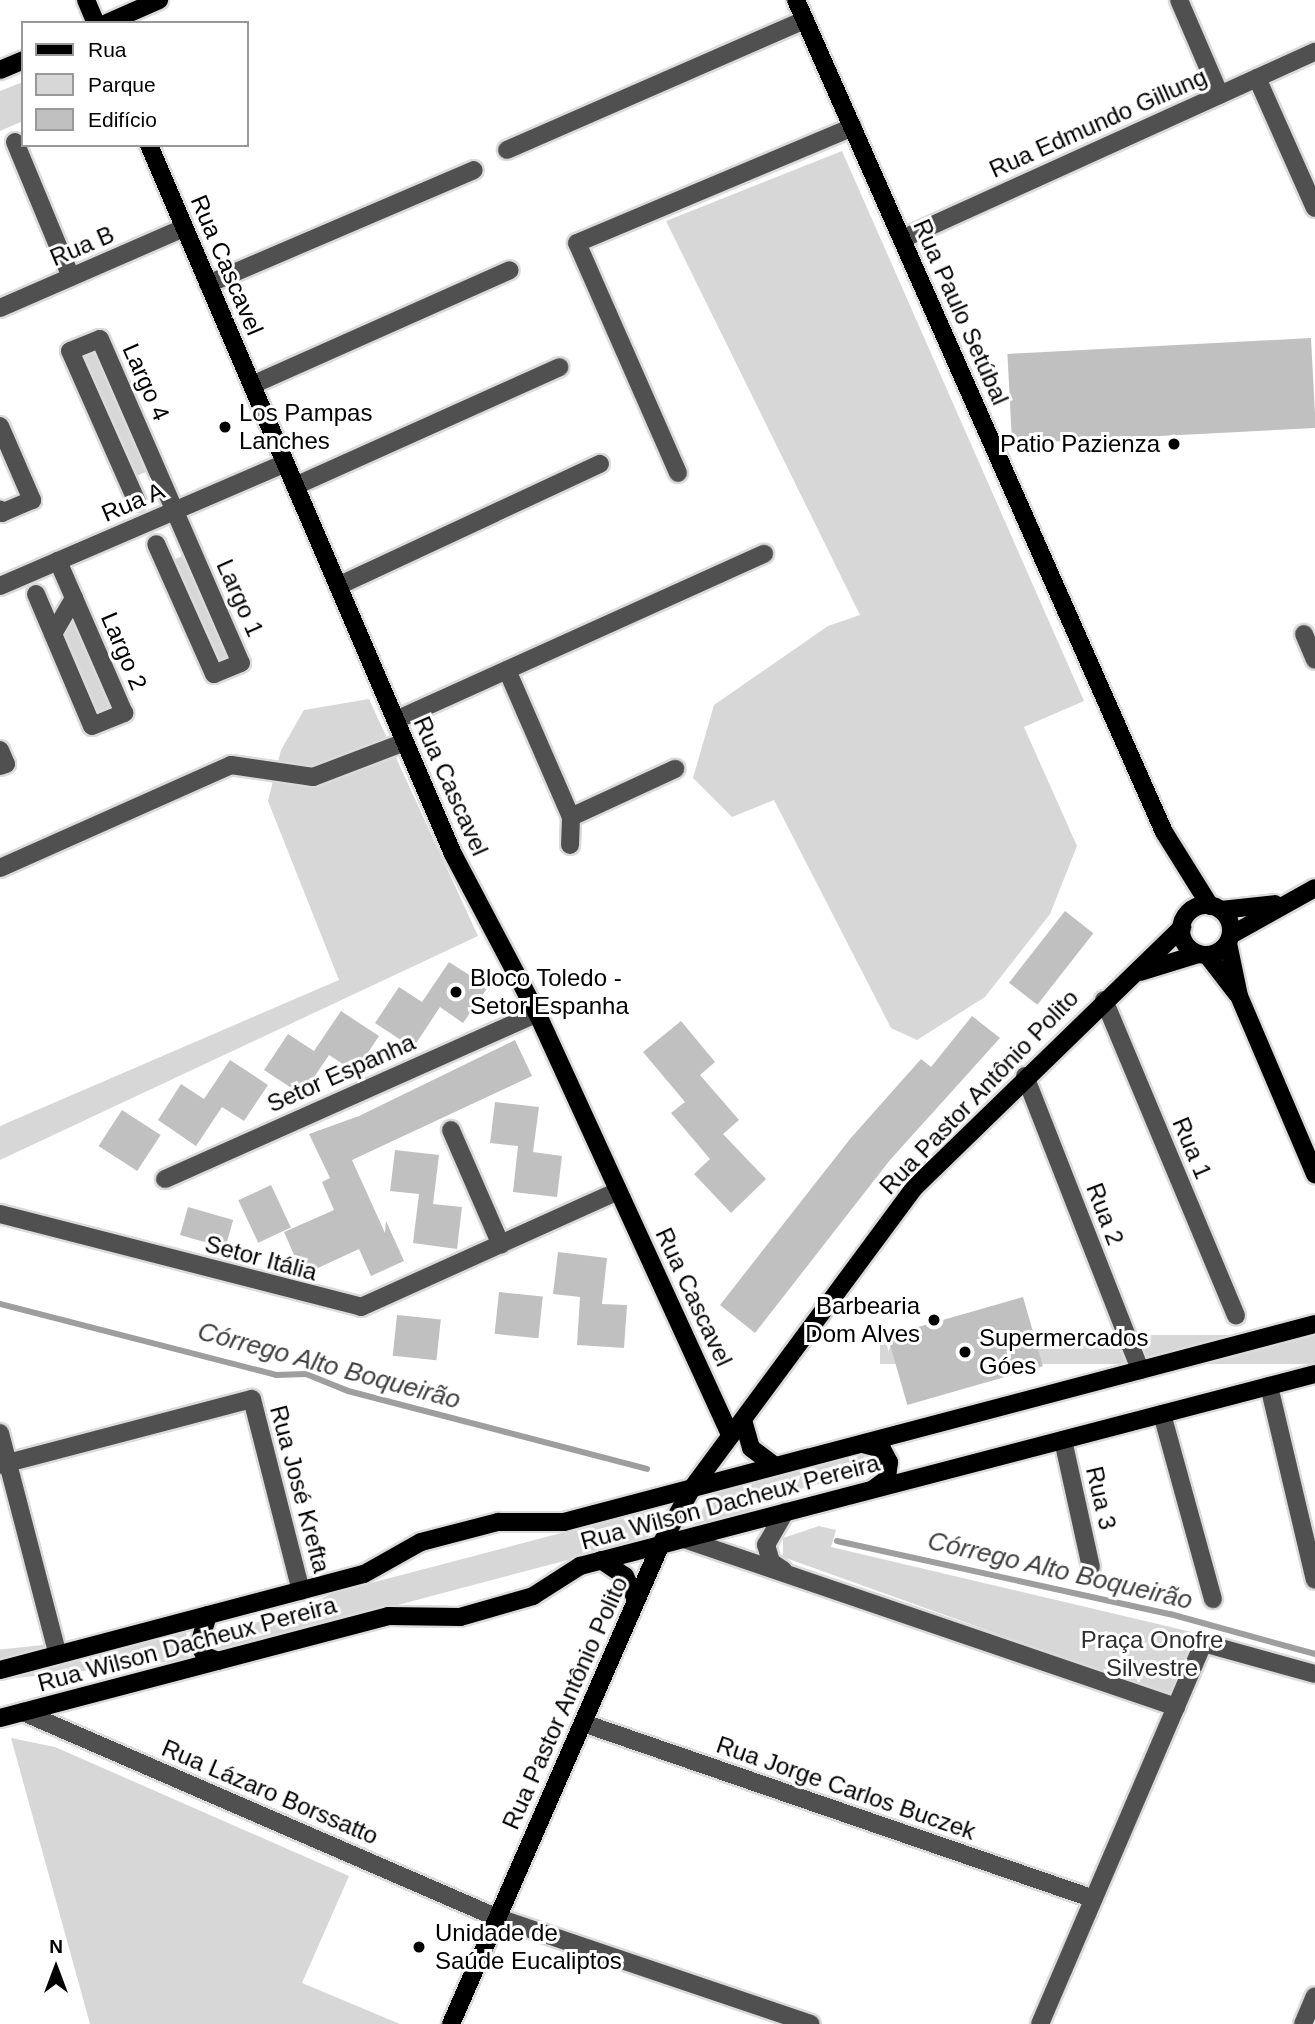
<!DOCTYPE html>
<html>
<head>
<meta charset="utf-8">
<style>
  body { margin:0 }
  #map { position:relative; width:1315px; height:2024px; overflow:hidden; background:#fff; font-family:Arial,sans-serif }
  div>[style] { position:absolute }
  .green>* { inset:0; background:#d7d7d7; transform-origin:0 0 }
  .stream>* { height:6px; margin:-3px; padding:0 3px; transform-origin:3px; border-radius:3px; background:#9e9e9e }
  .building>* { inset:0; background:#c0c0c0; transform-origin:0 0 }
  .roads { filter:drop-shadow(2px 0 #dbdbdb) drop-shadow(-2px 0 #dbdbdb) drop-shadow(0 2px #dbdbdb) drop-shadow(0 -2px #dbdbdb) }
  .minor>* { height:18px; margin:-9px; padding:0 9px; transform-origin:9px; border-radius:9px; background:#505050 }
  .major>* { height:18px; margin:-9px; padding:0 9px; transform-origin:9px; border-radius:9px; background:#000 }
  .major>.ring { margin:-9px; padding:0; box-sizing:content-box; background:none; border:18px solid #000; border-radius:50% }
  .dots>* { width:19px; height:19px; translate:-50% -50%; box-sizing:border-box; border:4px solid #fff; border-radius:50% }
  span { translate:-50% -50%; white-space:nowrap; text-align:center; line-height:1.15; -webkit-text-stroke:6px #fff; paint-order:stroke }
  .street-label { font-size:24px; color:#000 }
  .poi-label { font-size:24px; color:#000 }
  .left { translate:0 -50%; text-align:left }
  .right { translate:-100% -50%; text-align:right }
  .park-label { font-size:24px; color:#2e2e2e }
  .water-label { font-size:26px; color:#3f3f3f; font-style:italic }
  .legend { position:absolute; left:21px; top:21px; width:228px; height:126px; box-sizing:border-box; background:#fff; border:2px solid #999; margin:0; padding:9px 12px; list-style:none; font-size:21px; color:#000 }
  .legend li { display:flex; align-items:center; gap:14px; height:35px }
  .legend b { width:35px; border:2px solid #999 }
  .north { position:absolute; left:21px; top:1933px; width:70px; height:70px; -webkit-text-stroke:5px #fff; paint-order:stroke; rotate:0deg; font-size:19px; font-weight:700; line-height:28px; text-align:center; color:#000 }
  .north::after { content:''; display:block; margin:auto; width:24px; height:32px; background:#000; clip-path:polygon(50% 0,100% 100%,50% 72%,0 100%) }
</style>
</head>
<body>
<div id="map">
  <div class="green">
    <div style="clip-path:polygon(23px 82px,23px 121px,0 131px,0 91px)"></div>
    <div style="clip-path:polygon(842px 151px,1084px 701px,1024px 727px,1077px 846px,1050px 914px,985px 997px,917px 1040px,891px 1028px,774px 800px,732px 817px,693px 778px,714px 705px,828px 626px,860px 615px,666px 221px)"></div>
    <div style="left:97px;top:347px;width:134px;height:20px;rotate:66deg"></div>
    <div style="left:184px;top:555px;width:110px;height:16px;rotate:65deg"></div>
    <div style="clip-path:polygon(74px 614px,115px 709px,97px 716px,61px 635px)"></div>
    <div style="clip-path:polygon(369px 699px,478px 936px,0 1160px,0 1126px,339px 980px,268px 801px,281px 750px,304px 710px)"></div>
    <div style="left:1315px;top:1335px;width:29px;height:435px;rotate:90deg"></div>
    <div style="clip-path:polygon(867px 1451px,875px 1469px,781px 1494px,741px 1514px,691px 1528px,711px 1495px)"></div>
    <div style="clip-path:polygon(660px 1507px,647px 1539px,220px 1652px,210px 1645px,213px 1634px,295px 1612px,333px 1593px)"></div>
    <div style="clip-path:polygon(819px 1526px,836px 1530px,831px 1547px,1196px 1633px,1171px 1696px,783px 1557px,783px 1538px)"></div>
    <div style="left:186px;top:1630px;width:30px;height:193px;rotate:84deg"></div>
    <div style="clip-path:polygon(11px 1738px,55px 1747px,349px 1876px,302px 1983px,400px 2024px,90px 2024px)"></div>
  </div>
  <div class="stream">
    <div style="left:0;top:1304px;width:285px;rotate:14.4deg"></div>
    <div style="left:276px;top:1375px;width:30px;rotate:-2deg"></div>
    <div style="left:306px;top:1374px;width:45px;rotate:22deg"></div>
    <div style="left:348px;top:1391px;width:309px;rotate:14.6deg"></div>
    <div style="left:837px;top:1541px;width:341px;rotate:12.4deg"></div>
    <div style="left:1170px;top:1614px;width:150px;rotate:15.4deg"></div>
  </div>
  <div class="building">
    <div style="left:1311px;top:338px;width:90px;height:304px;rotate:87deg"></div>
    <div style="left:1065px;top:911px;width:36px;height:91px;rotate:38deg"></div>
    <div style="clip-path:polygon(449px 962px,488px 987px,463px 1023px,440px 1007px,413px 1048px,375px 1023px,399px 987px,422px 1002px)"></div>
    <div style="clip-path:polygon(341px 1011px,379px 1036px,355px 1072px,329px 1055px,302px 1095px,264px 1070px,288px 1034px,314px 1051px)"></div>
    <div style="clip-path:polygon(972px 1016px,1000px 1038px,890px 1160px,755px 1333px,720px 1305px,850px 1139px,921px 1059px,931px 1067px)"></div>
    <div style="clip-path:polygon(681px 1021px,715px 1062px,700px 1075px,739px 1120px,723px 1134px,766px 1179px,731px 1213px,694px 1174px,710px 1159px,671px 1113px,685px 1102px,643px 1052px)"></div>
    <div style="clip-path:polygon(515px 1040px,532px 1076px,352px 1160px,385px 1233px,386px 1221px,404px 1261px,371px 1276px,359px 1249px,303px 1275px,284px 1232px,334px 1210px,322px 1182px,330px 1178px,309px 1134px,359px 1116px)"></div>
    <div style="clip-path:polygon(230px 1060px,268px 1085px,244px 1121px,222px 1107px,196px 1146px,158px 1120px,181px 1084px,204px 1099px)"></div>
    <div style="clip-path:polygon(495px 1102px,539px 1107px,533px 1152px,562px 1156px,557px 1197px,513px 1192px,518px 1146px,490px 1143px)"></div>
    <div style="left:122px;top:1110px;width:46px;height:43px;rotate:33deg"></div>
    <div style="clip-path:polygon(395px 1150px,439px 1155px,433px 1204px,462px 1207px,457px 1249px,413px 1243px,419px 1194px,390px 1191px)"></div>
    <div style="left:271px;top:1185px;width:47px;height:36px;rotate:65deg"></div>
    <div style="left:188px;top:1207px;width:47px;height:29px;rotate:16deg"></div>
    <div style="clip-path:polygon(558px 1252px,607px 1258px,602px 1304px,627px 1305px,624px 1348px,577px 1345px,580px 1297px,553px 1294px)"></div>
    <div style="left:499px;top:1292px;width:44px;height:42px;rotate:6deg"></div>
    <div style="left:1023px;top:1297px;width:72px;height:141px;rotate:74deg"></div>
    <div style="left:397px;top:1315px;width:44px;height:41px;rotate:6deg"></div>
  </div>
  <div class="roads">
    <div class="minor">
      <div style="left:1179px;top:0;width:103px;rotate:66.7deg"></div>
      <div style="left:1257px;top:78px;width:142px;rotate:66deg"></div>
      <div style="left:15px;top:142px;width:146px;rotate:67.5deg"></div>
      <div style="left:507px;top:150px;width:325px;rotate:-23.6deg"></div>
      <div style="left:902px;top:239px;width:453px;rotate:-24.4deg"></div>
      <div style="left:208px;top:284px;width:289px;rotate:-23.2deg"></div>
      <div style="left:0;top:308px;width:201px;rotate:-23.5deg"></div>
      <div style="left:252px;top:385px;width:282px;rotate:-24deg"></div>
      <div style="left:0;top:426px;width:81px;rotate:66.6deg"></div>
      <div style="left:32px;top:500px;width:33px;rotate:157deg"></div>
      <div style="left:2px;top:513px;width:4px;rotate:-117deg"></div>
      <div style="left:678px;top:473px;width:251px;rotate:-113.7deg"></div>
      <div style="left:577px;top:243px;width:299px;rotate:-22.8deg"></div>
      <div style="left:295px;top:486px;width:290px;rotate:-24.2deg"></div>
      <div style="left:137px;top:502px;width:165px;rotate:-113.9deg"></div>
      <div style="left:70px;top:351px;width:32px;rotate:-22deg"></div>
      <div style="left:100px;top:339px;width:353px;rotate:66.5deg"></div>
      <div style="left:241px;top:663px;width:29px;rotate:158deg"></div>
      <div style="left:214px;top:674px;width:142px;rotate:-114deg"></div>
      <div style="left:0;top:586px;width:310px;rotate:-23.3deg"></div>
      <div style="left:338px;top:586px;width:289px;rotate:-25deg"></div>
      <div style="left:36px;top:594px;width:143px;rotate:67deg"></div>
      <div style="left:92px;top:726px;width:35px;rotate:-22deg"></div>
      <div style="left:124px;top:713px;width:166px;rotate:-113.5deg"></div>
      <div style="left:53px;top:634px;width:42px;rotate:-59.7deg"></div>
      <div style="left:1304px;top:634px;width:28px;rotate:67deg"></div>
      <div style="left:507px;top:670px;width:160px;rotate:66.5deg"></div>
      <div style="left:571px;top:817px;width:28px;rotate:92deg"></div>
      <div style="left:396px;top:720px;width:404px;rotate:-24.3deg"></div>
      <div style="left:0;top:750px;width:15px;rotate:67deg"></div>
      <div style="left:6px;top:764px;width:6px;rotate:162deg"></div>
      <div style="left:571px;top:817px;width:115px;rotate:-24.8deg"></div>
      <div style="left:0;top:868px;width:253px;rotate:-24deg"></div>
      <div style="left:231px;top:765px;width:83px;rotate:8.3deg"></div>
      <div style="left:313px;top:777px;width:98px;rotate:-20.8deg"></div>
      <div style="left:1104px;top:1000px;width:342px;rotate:67.3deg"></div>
      <div style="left:1025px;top:1076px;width:316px;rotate:68.6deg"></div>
      <div style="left:451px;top:1130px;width:125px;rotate:66.5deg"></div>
      <div style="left:165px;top:1179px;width:407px;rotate:-24deg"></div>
      <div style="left:0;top:1214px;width:373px;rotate:14.4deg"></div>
      <div style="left:361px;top:1307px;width:282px;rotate:-24.3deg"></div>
      <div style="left:1269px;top:1386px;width:199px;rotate:76.7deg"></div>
      <div style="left:1162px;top:1414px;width:192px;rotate:74.6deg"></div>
      <div style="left:0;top:1433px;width:229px;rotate:75.4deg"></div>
      <div style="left:1063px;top:1440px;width:130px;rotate:77.6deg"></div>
      <div style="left:0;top:1465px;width:260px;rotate:-14.7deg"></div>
      <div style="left:252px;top:1399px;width:198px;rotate:75.7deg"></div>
      <div style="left:684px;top:1539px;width:520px;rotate:18.85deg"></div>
      <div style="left:783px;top:1570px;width:14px;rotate:-146deg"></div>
      <div style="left:771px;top:1562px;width:18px;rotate:-106deg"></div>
      <div style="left:766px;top:1545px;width:38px;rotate:-60deg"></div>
      <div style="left:23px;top:1712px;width:518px;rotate:23.45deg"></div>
      <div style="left:498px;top:1918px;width:330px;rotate:18.7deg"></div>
      <div style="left:583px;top:1723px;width:540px;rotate:19deg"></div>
      <div style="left:1040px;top:2024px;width:414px;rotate:-66.8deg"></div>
      <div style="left:1203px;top:1643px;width:116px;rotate:15.5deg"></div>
      <div style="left:1303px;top:2024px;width:30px;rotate:-67deg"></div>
    </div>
    <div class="major">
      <div style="left:86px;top:0;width:25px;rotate:67deg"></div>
      <div style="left:796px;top:0;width:910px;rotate:66.14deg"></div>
      <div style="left:1164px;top:832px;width:87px;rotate:58.1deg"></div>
      <div style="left:107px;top:23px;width:57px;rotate:-23.9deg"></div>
      <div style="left:0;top:70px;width:25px;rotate:-23deg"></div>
      <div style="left:149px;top:145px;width:771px;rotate:66.79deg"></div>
      <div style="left:453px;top:854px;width:180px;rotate:62.2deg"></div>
      <div style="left:537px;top:1013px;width:465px;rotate:65.4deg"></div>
      <div class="ring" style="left:1181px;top:905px;width:32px;height:32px"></div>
      <div style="left:1221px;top:910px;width:54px;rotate:-6.3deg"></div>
      <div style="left:1231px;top:935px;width:96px;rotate:-29.2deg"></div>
      <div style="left:1228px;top:943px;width:54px;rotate:78.3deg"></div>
      <div style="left:1239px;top:996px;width:194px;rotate:66.9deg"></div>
      <div style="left:1207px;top:955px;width:49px;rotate:52.4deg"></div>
      <div style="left:1140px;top:972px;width:61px;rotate:-17.2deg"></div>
      <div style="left:743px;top:1420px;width:29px;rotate:74deg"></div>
      <div style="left:751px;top:1448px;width:30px;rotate:37deg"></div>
      <div style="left:863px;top:1444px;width:20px;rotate:15deg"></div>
      <div style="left:882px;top:1449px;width:15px;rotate:62deg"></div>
      <div style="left:889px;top:1462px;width:17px;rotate:97deg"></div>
      <div style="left:887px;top:1479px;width:17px;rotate:144deg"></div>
      <div style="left:601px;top:1560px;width:29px;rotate:34deg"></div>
      <div style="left:625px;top:1576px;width:26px;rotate:65deg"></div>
      <div style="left:208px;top:1615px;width:31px;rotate:107deg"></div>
      <div style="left:199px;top:1645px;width:13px;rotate:61deg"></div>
      <div style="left:205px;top:1656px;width:14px;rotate:21deg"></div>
      <div style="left:0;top:1670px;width:376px;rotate:-14.8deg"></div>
      <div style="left:364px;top:1574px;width:65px;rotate:-29.3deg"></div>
      <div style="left:421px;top:1542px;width:80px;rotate:-14.6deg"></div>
      <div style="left:498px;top:1522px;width:66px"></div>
      <div style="left:564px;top:1522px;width:777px;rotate:-14.77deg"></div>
      <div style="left:0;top:1718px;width:401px;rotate:-14.7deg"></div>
      <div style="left:388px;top:1616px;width:72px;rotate:0.8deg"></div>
      <div style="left:460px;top:1617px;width:76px;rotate:-16deg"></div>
      <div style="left:533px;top:1596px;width:56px;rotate:-32.6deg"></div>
      <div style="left:580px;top:1566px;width:760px;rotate:-14.64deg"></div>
      <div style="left:451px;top:2024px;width:524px;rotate:-66.37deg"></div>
      <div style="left:661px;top:1544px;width:64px;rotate:-61deg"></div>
      <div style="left:692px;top:1488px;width:375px;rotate:-53.5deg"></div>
      <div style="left:915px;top:1187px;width:373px;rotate:-44.2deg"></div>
    </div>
  </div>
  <div class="dots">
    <div style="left:225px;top:427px;background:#000"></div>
    <div style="left:1174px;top:444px;background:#000"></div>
    <div style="left:456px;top:992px;background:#000"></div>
    <div style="left:934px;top:1320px;background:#000"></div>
    <div style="left:965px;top:1352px;background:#000"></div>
    <div style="left:419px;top:1947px;background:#000"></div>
  </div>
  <div class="street-label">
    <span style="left:1098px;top:123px;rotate:-24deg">Rua Edmundo Gillung</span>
    <span style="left:82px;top:246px;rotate:-23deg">Rua B</span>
    <span style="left:227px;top:265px;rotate:67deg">Rua Cascavel</span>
    <span style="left:961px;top:312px;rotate:66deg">Rua Paulo Setúbal</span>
    <span style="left:146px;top:382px;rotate:66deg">Largo 4</span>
    <span style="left:133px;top:502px;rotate:-23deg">Rua A</span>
    <span style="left:240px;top:598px;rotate:66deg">Largo 1</span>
    <span style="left:124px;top:651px;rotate:67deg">Largo 2</span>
    <span style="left:451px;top:786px;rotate:66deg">Rua Cascavel</span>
    <span style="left:341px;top:1073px;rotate:-24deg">Setor Espanha</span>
    <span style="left:979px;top:1092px;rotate:-46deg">Rua Pastor Antônio Polito</span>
    <span style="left:1192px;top:1148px;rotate:67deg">Rua 1</span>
    <span style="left:1105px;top:1214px;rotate:69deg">Rua 2</span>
    <span style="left:261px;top:1258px;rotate:15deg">Setor Itália</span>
    <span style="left:694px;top:1297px;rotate:65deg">Rua Cascavel</span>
    <span style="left:300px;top:1489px;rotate:75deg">Rua José Krefta</span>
    <span style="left:1101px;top:1498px;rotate:77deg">Rua 3</span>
    <span style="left:730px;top:1502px;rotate:-15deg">Rua Wilson Dacheux Pereira</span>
    <span style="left:187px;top:1644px;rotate:-15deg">Rua Wilson Dacheux Pereira</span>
    <span style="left:565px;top:1703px;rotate:-66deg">Rua Pastor Antônio Polito</span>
    <span style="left:846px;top:1788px;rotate:19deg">Rua Jorge Carlos Buczek</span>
    <span style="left:270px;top:1792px;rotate:23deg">Rua Lázaro Borssatto</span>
  </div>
  <div class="poi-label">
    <span class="left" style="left:239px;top:427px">Los Pampas<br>Lanches</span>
    <span class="right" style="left:1160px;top:444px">Patio Pazienza</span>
    <span class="left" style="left:470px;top:992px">Bloco Toledo -<br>Setor Espanha</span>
    <span class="right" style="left:920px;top:1320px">Barbearia<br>Dom Alves</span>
    <span class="left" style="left:979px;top:1352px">Supermercados<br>Góes</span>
    <span class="left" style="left:435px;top:1947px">Unidade de<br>Saúde Eucaliptos</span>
  </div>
  <div class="park-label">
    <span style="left:1152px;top:1654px">Praça Onofre<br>Silvestre</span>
  </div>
  <div class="water-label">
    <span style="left:329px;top:1366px;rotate:15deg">Córrego Alto Boqueirão</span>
    <span style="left:1060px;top:1571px;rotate:13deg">Córrego Alto Boqueirão</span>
  </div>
  <ul class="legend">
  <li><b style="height:9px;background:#000"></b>Rua</li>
  <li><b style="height:19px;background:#d7d7d7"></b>Parque</li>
  <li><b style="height:19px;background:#c0c0c0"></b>Edifício</li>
  </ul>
  <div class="north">N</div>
</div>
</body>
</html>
